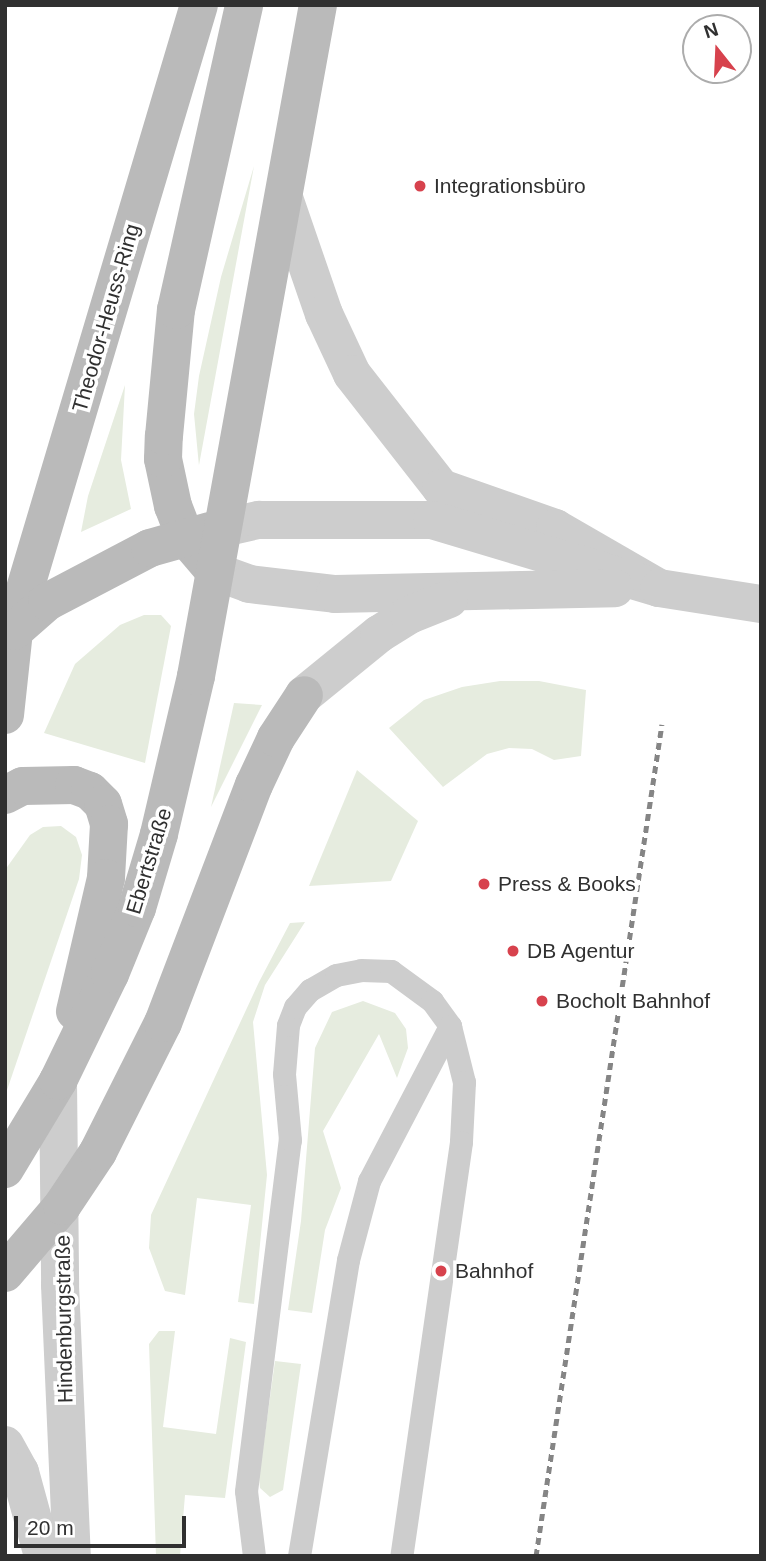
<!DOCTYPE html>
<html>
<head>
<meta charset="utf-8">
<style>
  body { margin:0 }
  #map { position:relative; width:766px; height:1561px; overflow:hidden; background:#fff; font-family:Helvetica,sans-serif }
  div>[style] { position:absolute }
  .green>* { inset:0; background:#e6ecdf }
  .service>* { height:23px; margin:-11.5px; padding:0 11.5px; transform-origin:11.5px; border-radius:11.5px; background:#cdcdcd }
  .minor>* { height:38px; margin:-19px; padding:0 19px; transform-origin:19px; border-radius:19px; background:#cdcdcd }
  .tertiary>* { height:38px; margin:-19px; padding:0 19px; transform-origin:19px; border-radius:19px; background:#cdcdcd }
  .secondary>* { height:38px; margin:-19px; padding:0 19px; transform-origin:19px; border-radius:19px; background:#bababa }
  .rail>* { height:5px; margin-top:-2.5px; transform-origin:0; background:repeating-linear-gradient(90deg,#858585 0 7px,transparent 0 12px) }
  .dots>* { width:19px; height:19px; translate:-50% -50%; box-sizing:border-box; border:4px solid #fff; border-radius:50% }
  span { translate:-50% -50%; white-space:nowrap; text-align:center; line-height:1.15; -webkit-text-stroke:7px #fff; paint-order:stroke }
  .poi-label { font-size:21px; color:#303030 }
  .left { translate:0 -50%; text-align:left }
  .street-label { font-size:21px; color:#303030 }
  .frame { position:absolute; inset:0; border:7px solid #303030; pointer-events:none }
  .north { position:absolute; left:682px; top:14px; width:70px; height:70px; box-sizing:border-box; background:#fff; border:2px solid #acacac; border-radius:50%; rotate:342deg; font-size:19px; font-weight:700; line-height:28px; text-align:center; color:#303030 }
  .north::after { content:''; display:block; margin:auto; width:24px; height:32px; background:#d7424d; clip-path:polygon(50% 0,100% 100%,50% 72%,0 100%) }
  .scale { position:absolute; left:14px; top:1516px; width:172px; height:32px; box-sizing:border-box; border:4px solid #303030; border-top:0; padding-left:9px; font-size:21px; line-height:24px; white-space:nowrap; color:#303030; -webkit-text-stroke:5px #fff; paint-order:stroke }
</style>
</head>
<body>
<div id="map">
  <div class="green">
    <div style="clip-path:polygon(254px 166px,199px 465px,199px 466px,194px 414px,199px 376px,221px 277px)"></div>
    <div style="clip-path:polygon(125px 385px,121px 460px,131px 509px,81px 532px,88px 496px)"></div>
    <div style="clip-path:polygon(144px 615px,161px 615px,171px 626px,145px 763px,44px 733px,75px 664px,120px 625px)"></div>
    <div style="clip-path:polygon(500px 681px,539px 681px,586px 690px,581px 756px,554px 760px,532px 749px,509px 748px,487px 754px,443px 787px,389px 728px,424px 700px,462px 687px)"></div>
    <div style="clip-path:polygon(234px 703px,262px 705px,211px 807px)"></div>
    <div style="clip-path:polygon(357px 770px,418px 821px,391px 881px,309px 886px)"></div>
    <div style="clip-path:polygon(61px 826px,76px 837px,82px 855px,79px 879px,5px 1096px,5px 870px,30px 835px,43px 827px)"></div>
    <div style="clip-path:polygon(305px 922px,265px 985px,253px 1022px,267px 1175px,254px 1304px,238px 1302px,251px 1205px,197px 1198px,185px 1295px,165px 1291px,149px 1248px,151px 1215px,259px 982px,290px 923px)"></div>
    <div style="clip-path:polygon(363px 1001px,395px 1013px,406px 1029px,408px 1048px,397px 1078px,379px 1034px,323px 1131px,341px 1188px,325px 1230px,312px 1313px,288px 1310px,301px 1221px,315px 1048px,332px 1012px)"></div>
    <div style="clip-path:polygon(159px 1331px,175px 1331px,163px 1427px,216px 1434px,230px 1338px,246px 1342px,225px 1498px,185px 1495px,180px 1556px,156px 1556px,149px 1344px)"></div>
    <div style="clip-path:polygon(275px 1361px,301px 1364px,283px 1490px,270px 1497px,260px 1488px,259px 1477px)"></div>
  </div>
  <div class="service">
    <div style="left:254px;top:1556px;width:65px;rotate:-97deg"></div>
    <div style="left:246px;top:1491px;width:354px;rotate:-82.9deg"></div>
    <div style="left:290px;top:1140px;width:66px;rotate:-95.2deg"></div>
    <div style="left:284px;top:1074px;width:49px;rotate:-85.3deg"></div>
    <div style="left:288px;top:1025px;width:19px;rotate:-69deg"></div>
    <div style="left:295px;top:1007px;width:23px;rotate:-49deg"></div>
    <div style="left:310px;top:990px;width:30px;rotate:-30deg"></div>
    <div style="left:336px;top:975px;width:25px;rotate:-11deg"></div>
    <div style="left:361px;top:970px;width:30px;rotate:2deg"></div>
    <div style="left:391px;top:971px;width:51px;rotate:36.2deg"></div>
    <div style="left:432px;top:1001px;width:31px;rotate:54deg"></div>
    <div style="left:450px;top:1026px;width:58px;rotate:76deg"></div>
    <div style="left:464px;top:1082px;width:60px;rotate:92.9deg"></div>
    <div style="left:461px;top:1142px;width:418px;rotate:98.2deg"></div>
    <div style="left:299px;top:1556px;width:300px;rotate:-80.6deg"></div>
    <div style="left:348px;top:1260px;width:82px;rotate:-75.1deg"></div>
    <div style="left:369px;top:1181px;width:175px;rotate:-62.4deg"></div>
  </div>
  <div class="minor">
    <div style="left:58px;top:1081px;width:204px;rotate:89.4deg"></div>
    <div style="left:60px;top:1285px;width:271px;rotate:87.5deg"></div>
    <div style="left:5px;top:1445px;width:31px;rotate:61deg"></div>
    <div style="left:20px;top:1472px;width:87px;rotate:74.7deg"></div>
  </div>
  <div class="tertiary">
    <div style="left:284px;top:198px;width:123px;rotate:71deg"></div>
    <div style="left:324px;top:314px;width:66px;rotate:65deg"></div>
    <div style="left:352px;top:374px;width:145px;rotate:52deg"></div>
    <div style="left:441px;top:488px;width:121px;rotate:19.3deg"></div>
    <div style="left:555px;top:528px;width:120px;rotate:30deg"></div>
    <div style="left:223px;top:528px;width:37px;rotate:-13deg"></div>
    <div style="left:259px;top:520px;width:173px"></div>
    <div style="left:432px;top:520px;width:237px;rotate:16.7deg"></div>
    <div style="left:659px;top:588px;width:103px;rotate:8.9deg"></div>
    <div style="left:214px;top:571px;width:37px;rotate:20deg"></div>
    <div style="left:249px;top:584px;width:87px;rotate:6.6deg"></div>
    <div style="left:335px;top:594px;width:280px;rotate:-1.2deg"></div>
    <div style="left:304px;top:695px;width:97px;rotate:-39.1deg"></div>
    <div style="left:379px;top:634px;width:36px;rotate:-32deg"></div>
    <div style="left:409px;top:615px;width:43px;rotate:-21.8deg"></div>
  </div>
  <div class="secondary">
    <div style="left:214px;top:571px;width:45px;rotate:-130.5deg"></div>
    <div style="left:185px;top:537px;width:33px;rotate:-111deg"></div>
    <div style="left:173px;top:506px;width:48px;rotate:-102deg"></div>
    <div style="left:163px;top:459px;width:23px;rotate:-88deg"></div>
    <div style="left:164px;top:436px;width:127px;rotate:-84.6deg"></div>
    <div style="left:176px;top:310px;width:312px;rotate:-77.4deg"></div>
    <div style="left:5px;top:656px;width:679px;rotate:-73.41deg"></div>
    <div style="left:5px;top:715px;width:84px;rotate:-83.9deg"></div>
    <div style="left:14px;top:631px;width:44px;rotate:-41.3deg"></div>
    <div style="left:47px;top:602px;width:116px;rotate:-27.7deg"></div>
    <div style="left:150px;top:548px;width:62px;rotate:-15.8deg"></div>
    <div style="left:5px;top:795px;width:20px;rotate:-27deg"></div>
    <div style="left:23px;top:786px;width:51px;rotate:-1.1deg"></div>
    <div style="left:74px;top:785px;width:17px;rotate:21deg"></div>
    <div style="left:90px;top:791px;width:18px;rotate:45deg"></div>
    <div style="left:103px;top:804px;width:21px;rotate:73deg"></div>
    <div style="left:109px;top:824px;width:54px;rotate:93.2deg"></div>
    <div style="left:106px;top:878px;width:137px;rotate:103.1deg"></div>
    <div style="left:5px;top:1169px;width:103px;rotate:-58.9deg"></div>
    <div style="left:58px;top:1081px;width:119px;rotate:-64.1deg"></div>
    <div style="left:110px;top:974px;width:71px;rotate:-67.8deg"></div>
    <div style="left:137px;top:908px;width:77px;rotate:-73.4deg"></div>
    <div style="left:159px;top:834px;width:162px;rotate:-76.8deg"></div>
    <div style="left:196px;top:676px;width:682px;rotate:-79.7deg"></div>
    <div style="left:5px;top:1273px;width:88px;rotate:-49.6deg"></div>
    <div style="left:62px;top:1206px;width:65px;rotate:-56.3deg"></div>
    <div style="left:98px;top:1152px;width:144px;rotate:-63.3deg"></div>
    <div style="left:163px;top:1023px;width:255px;rotate:-69.1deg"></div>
    <div style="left:254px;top:785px;width:52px;rotate:-64.9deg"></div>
    <div style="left:276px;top:738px;width:51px;rotate:-56.9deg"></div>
  </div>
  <div class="rail">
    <div style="left:536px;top:1556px;width:841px;rotate:-81.39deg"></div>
  </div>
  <div class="dots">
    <div style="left:420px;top:186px;background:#d7424d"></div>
    <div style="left:484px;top:884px;background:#d7424d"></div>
    <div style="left:513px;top:951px;background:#d7424d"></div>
    <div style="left:542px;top:1001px;background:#d7424d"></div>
    <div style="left:441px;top:1271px;background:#d7424d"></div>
  </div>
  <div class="poi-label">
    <span class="left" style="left:434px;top:186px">Integrationsbüro</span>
    <span class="left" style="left:498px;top:884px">Press &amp; Books</span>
    <span class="left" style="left:527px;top:951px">DB Agentur</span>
    <span class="left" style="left:556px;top:1001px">Bocholt Bahnhof</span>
    <span class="left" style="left:455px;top:1271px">Bahnhof</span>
  </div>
  <div class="street-label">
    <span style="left:106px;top:318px;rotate:-74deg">Theodor-Heuss-Ring</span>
    <span style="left:149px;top:861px;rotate:-73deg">Ebertstraße</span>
    <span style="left:64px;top:1319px;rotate:-91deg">Hindenburgstraße</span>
  </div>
  <div class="frame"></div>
  <div class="north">N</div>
  <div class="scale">20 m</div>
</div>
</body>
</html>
